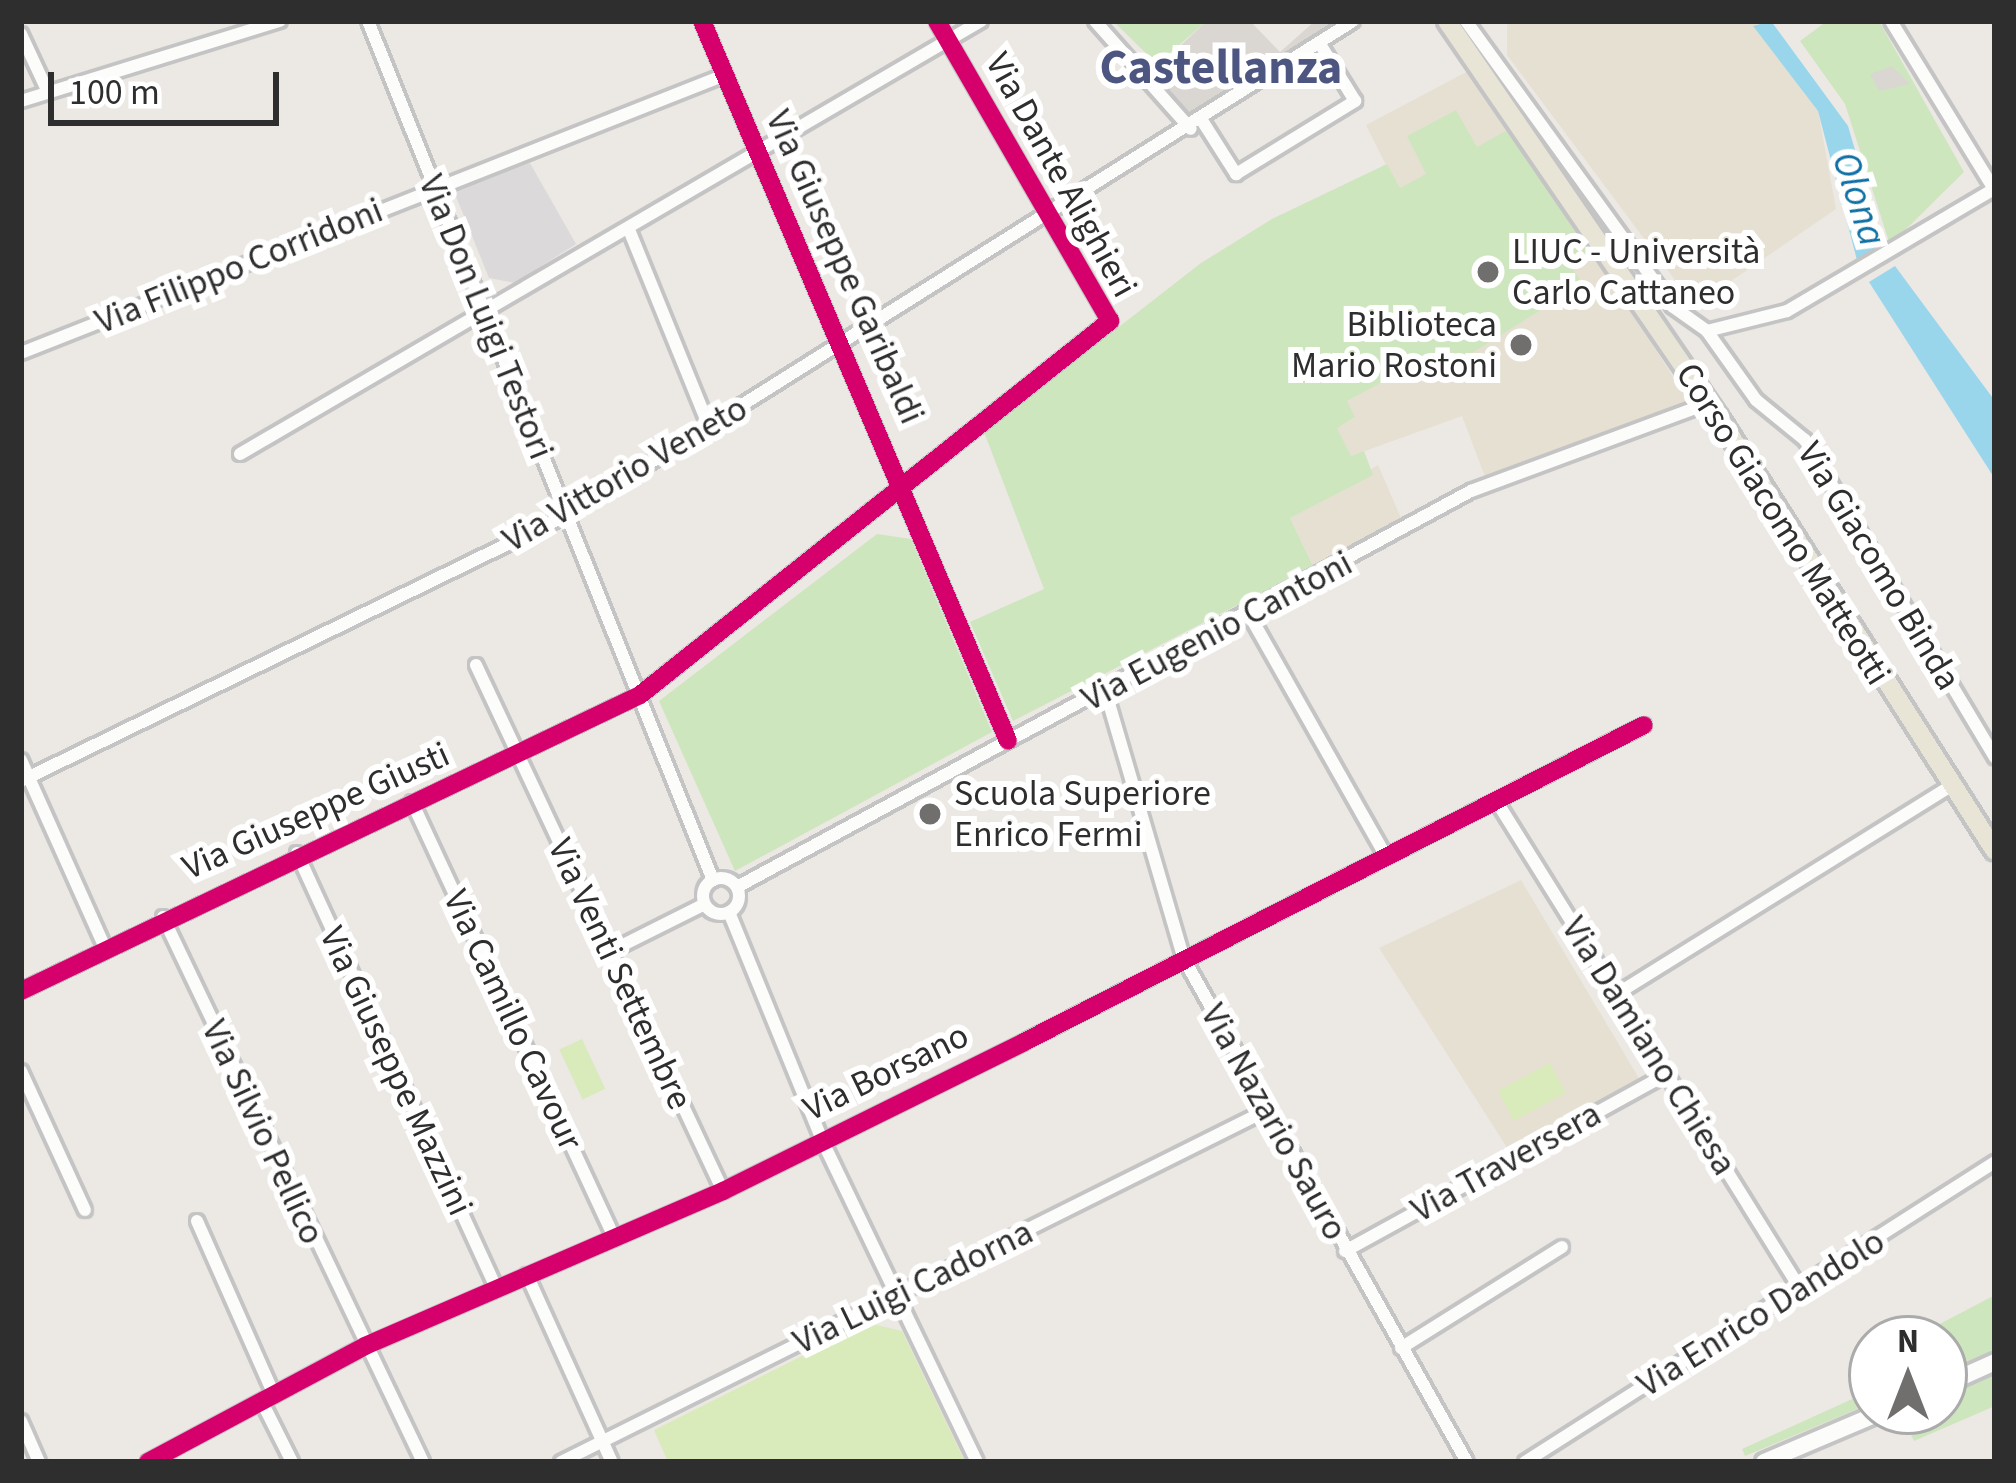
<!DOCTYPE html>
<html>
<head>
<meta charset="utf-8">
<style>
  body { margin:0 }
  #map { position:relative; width:2016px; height:1483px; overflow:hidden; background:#ece8e4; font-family:"Source Sans 3",sans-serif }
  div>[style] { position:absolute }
  .industrial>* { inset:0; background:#dcd9db }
  .education>* { inset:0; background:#e6e0d3 }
  .green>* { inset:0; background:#cee6be }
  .pitch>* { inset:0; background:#d9eabb; transform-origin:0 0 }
  .plaza>* { inset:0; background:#dad6d2 }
  .water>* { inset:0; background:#99d6ec }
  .roads { filter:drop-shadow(3px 0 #c5c4c5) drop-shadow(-3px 0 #c5c4c5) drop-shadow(0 3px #c5c4c5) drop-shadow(0 -3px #c5c4c5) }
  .street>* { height:12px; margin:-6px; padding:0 6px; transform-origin:6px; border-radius:6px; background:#fcfcfb }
  .street>.ring { margin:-6px; padding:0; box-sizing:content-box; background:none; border:12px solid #fcfcfb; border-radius:50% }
  .secondary>* { height:16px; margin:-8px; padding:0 8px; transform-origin:8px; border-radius:8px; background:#fcfcfb }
  .primary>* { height:18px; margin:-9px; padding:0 9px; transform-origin:9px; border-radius:9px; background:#e8e4d6 }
  .cycleway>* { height:18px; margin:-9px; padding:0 9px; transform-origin:9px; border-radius:9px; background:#d6006c }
  .dots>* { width:33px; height:33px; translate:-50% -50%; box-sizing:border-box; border:6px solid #fff; border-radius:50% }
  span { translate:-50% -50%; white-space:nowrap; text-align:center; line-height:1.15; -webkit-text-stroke:12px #fff; paint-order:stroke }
  .street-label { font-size:36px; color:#2e2e2e }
  .poi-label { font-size:36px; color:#2e2e2e }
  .left { translate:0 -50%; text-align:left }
  .right { translate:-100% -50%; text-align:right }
  .water-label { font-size:39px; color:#0d6fa3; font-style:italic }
  .district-label { font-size:48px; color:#4d5680; font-weight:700 }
  .frame { position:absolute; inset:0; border:24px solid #2e2e2e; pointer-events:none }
  .north { position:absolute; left:1848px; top:1315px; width:120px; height:120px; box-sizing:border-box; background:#fff; border:3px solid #ababab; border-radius:50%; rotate:0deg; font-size:33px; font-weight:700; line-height:48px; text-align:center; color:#2e2e2e }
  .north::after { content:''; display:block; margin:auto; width:42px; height:54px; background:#706f6e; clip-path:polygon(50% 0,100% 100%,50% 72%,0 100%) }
  .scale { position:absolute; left:48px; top:72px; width:231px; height:54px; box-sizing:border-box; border:6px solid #2e2e2e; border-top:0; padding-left:15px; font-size:36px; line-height:42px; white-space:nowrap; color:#2e2e2e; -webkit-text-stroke:9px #fff; paint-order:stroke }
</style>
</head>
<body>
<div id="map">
  <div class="industrial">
    <div style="clip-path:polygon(530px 163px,576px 244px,515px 283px,489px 278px,453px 189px)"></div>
  </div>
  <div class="education">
    <div style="clip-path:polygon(1507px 21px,1760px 21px,1754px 27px,1818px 111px,1836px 209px,1705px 299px,1678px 284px,1507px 55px)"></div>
    <div style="clip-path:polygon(1474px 68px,1694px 409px,1487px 482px,1462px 416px,1351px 456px,1336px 427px,1346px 401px,1448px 347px,1272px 219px,1386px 165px,1366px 125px)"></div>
    <div style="clip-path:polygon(1378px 465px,1401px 518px,1313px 566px,1290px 518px)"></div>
    <div style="clip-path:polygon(1521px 880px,1640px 1080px,1508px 1149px,1379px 948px)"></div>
  </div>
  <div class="green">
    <div style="clip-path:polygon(1113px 21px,1207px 21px,1157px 64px)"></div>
    <div style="clip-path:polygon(1827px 21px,1879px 21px,1964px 172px,1890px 245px,1845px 104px,1800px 41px)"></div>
    <div style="clip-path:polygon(1456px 110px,1477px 147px,1509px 129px,1588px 252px,1570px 265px,1583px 284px,1467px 356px,1456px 361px,1448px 347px,1347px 401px,1355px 417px,1337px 428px,1351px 456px,1364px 451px,1373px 475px,1290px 518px,1313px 566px,1013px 721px,970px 622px,1044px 589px,984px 432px,1201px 263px,1272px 219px,1387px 164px,1400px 188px,1426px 174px,1407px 136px)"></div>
    <div style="clip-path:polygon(877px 534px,911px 539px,992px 732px,735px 871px,659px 701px)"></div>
    <div style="clip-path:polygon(1995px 1295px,1995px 1351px,1944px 1372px,1944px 1339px,1911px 1339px)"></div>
    <div style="clip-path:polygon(1995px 1374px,1995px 1406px,1914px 1441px,1901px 1414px,1944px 1411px,1944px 1395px)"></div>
    <div style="clip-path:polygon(1872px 1390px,1872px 1403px,1745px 1456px,1742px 1449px)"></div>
  </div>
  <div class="pitch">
    <div style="left:582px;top:1039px;width:55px;height:25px;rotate:65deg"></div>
    <div style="left:1550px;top:1063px;width:34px;height:59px;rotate:62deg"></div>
    <div style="clip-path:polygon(868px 1323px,902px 1331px,965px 1462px,668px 1462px,654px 1430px)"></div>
  </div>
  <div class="plaza">
    <div style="clip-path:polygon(1207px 21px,1250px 21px,1280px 52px,1315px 21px,1334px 21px,1195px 120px,1152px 72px)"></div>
    <div style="clip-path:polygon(1892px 66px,1910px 84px,1879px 91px,1870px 74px)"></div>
  </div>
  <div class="water">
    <div style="clip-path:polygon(1771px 21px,1848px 126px,1884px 249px,1858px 264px,1818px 111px,1753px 26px)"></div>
    <div style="clip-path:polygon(1895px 266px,1995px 401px,1995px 479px,1869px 282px)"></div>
  </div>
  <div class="roads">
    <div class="street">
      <div style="left:368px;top:21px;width:926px;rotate:68.12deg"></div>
      <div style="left:702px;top:21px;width:782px;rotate:66.97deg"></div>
      <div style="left:1095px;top:21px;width:144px;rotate:48.4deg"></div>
      <div style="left:1466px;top:21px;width:352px;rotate:54.1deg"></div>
      <div style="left:1672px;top:306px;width:43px;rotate:35.5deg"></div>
      <div style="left:1707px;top:331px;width:85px;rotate:54.6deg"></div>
      <div style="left:1756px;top:400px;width:63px;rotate:39.2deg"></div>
      <div style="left:1805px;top:440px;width:370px;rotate:59.1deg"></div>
      <div style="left:1891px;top:21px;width:199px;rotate:58.5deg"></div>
      <div style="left:21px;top:34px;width:62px;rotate:65.1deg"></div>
      <div style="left:21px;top:101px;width:271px;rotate:-17.2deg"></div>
      <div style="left:1203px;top:122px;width:62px;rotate:57.6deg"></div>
      <div style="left:1236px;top:174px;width:140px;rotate:-31.5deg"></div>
      <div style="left:1355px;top:101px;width:67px;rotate:-121.6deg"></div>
      <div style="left:630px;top:232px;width:210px;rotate:67.9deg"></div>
      <div style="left:1707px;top:331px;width:82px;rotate:-14deg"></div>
      <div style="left:1787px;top:311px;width:237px;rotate:-30.5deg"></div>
      <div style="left:21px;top:353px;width:757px;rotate:-21.55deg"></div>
      <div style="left:240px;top:454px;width:858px;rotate:-30.3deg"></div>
      <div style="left:1250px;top:616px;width:276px;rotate:60.5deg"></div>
      <div style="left:476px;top:665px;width:581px;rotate:64.85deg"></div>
      <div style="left:1106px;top:693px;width:277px;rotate:73.7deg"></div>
      <div style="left:1184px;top:959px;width:577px;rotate:60.64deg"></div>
      <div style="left:21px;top:760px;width:206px;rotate:65.9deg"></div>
      <div style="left:21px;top:781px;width:607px;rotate:-25.97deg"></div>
      <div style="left:567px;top:515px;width:928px;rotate:-32.15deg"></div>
      <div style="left:412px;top:802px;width:481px;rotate:65.1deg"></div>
      <div style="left:1497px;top:802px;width:575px;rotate:58.08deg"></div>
      <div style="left:297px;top:853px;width:478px;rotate:65.4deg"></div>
      <div class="ring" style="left:703px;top:878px;width:24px;height:24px"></div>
      <div style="left:737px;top:887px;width:834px;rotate:-28.35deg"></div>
      <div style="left:1471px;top:491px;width:254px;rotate:-20.3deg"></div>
      <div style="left:729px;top:912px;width:246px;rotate:67.8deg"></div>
      <div style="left:822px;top:1140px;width:357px;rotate:64.3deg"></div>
      <div style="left:163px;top:917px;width:604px;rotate:64.5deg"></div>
      <div style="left:609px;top:952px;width:107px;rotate:-26.6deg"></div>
      <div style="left:21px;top:991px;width:686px;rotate:-25.56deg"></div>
      <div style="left:640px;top:695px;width:601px;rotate:-38.51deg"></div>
      <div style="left:1110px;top:321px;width:346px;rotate:-120deg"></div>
      <div style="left:1615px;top:995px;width:392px;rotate:-31.9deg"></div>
      <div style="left:21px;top:1071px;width:153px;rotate:65.3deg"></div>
      <div style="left:197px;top:1221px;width:190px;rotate:66.1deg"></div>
      <div style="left:1345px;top:1251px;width:367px;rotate:-28.8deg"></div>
      <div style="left:527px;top:1275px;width:205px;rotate:65.6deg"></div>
      <div style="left:1401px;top:1348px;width:190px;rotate:-32.1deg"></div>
      <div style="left:262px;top:1402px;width:67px;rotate:63.4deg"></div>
      <div style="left:21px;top:1421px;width:45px;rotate:66.3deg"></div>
      <div style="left:148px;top:1462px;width:246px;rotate:-28.1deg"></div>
      <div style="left:365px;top:1346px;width:390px;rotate:-23.4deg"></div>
      <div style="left:723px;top:1191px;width:336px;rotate:-26.3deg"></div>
      <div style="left:1024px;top:1042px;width:696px;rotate:-27.08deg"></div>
      <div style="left:561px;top:1462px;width:787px;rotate:-26.5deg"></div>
      <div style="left:1525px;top:1462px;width:558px;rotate:-32.55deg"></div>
    </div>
    <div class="secondary">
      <div style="left:1944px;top:1385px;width:56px;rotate:-24.3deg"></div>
      <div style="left:1764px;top:1462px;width:130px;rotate:-23deg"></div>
    </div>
    <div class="primary">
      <div style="left:1447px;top:21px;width:481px;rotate:55.6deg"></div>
      <div style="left:1719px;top:418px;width:513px;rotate:57.49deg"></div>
    </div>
  </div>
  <div class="cycleway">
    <div style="left:702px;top:21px;width:782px;rotate:66.97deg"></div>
    <div style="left:21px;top:991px;width:686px;rotate:-25.56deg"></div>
    <div style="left:640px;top:695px;width:601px;rotate:-38.51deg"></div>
    <div style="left:1110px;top:321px;width:346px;rotate:-120deg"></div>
    <div style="left:148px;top:1462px;width:246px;rotate:-28.1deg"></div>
    <div style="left:365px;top:1346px;width:390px;rotate:-23.4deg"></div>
    <div style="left:723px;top:1191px;width:336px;rotate:-26.3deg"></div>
    <div style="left:1024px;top:1042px;width:696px;rotate:-27.08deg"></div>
  </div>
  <div class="dots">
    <div style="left:1488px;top:272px;background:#706f6e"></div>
    <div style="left:1521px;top:345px;background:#706f6e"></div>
    <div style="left:930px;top:814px;background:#706f6e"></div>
  </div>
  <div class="street-label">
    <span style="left:1061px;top:175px;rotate:61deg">Via Dante Alighieri</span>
    <span style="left:239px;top:266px;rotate:-22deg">Via Filippo Corridoni</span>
    <span style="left:845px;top:267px;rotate:66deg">Via Giuseppe Garibaldi</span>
    <span style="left:486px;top:317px;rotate:68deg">Via Don Luigi Testori</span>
    <span style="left:625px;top:474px;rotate:-30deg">Via Vittorio Veneto</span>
    <span style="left:1783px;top:524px;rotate:58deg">Corso Giacomo Matteotti</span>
    <span style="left:1879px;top:566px;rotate:59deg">Via Giacomo Binda</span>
    <span style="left:1217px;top:631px;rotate:-28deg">Via Eugenio Cantoni</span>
    <span style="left:316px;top:811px;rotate:-24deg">Via Giuseppe Giusti</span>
    <span style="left:620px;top:974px;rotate:65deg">Via Venti Settembre</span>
    <span style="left:513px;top:1020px;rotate:65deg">Via Camillo Cavour</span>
    <span style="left:1649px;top:1046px;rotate:58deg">Via Damiano Chiesa</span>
    <span style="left:396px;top:1071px;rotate:65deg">Via Giuseppe Mazzini</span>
    <span style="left:886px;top:1072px;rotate:-26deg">Via Borsano</span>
    <span style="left:1274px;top:1122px;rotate:61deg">Via Nazario Sauro</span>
    <span style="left:263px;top:1132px;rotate:65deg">Via Silvio Pellico</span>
    <span style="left:1506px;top:1162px;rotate:-29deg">Via Traversera</span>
    <span style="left:913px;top:1287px;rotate:-26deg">Via Luigi Cadorna</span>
    <span style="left:1761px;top:1313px;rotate:-32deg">Via Enrico Dandolo</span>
  </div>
  <div class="poi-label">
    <span class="left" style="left:1512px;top:272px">LIUC - Università<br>Carlo Cattaneo</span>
    <span class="right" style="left:1497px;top:345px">Biblioteca<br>Mario Rostoni</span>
    <span class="left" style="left:954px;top:814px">Scuola Superiore<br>Enrico Fermi</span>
  </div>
  <div class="water-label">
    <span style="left:1858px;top:199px;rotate:72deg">Olona</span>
  </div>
  <div class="district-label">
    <span style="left:1221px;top:69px">Castellanza</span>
  </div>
  <div class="frame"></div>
  <div class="north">N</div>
  <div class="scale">100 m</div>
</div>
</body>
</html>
